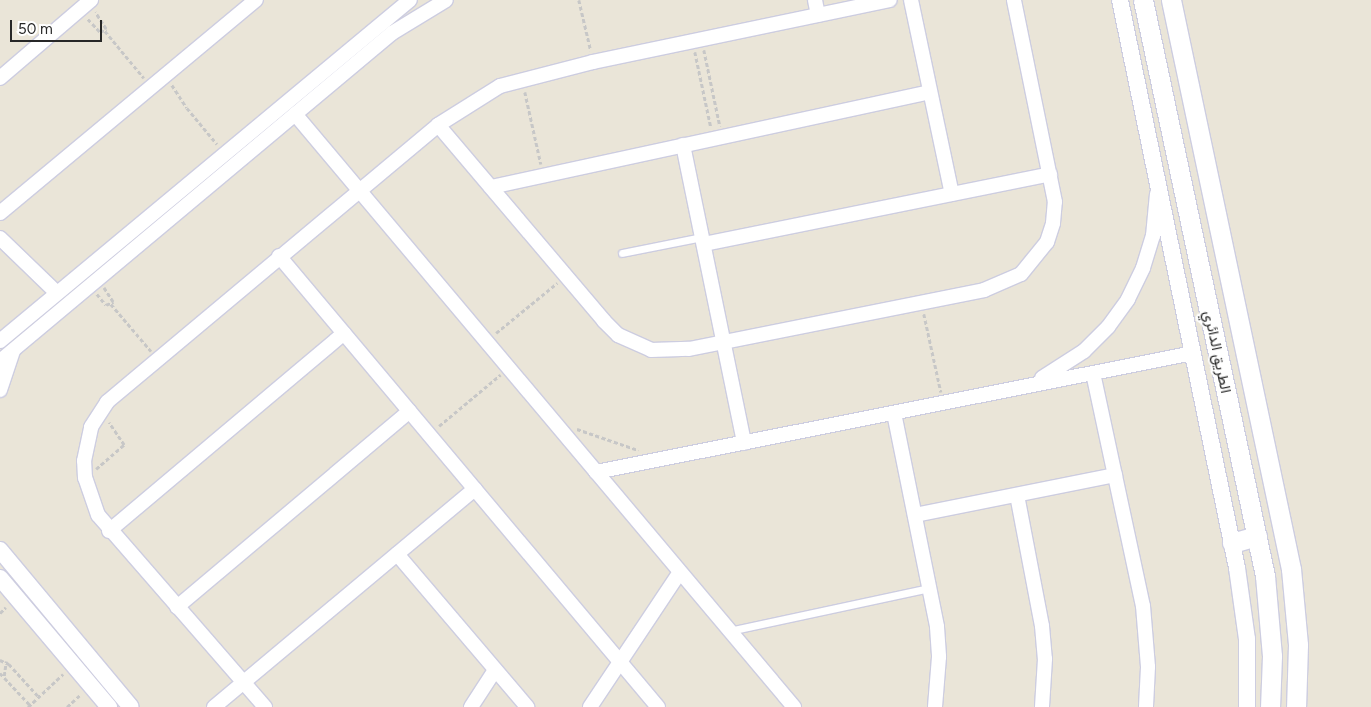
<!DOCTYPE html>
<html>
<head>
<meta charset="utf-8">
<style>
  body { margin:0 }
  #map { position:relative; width:1371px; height:707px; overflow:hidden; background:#eae5d8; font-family:Figtree,Vazirmatn,sans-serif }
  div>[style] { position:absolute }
  .path>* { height:2.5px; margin-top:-1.25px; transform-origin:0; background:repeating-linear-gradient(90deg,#c7c7c7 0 4px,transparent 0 6.5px) }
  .roads { filter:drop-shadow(1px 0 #cdcde0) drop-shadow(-1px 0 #cdcde0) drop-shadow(0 1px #cdcde0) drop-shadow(0 -1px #cdcde0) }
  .service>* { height:7px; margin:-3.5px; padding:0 3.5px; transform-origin:3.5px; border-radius:3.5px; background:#fff }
  .minor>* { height:14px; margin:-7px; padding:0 7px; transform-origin:7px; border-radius:7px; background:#fff }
  .tertiary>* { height:16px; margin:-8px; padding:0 8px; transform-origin:8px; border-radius:8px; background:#fff }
  .secondary>* { height:19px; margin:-9.5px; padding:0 9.5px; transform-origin:9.5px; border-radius:9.5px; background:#fff }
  span { translate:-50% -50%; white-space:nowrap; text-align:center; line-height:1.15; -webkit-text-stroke:4px #fff; paint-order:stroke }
  .street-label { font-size:15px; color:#272727 }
  .scale { position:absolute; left:10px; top:20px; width:92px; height:22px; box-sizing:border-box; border:2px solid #272727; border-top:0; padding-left:6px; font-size:15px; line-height:18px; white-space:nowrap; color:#272727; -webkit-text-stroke:4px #fff; paint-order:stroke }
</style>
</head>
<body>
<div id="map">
  <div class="path">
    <div style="left:579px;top:0;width:52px;rotate:76.8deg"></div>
    <div style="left:88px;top:19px;width:18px;rotate:47deg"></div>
    <div style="left:100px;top:32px;width:7px;rotate:-27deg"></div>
    <div style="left:106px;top:29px;width:20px;rotate:-123deg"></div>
    <div style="left:105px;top:31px;width:61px;rotate:50.3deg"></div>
    <div style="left:704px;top:50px;width:78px;rotate:78.1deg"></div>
    <div style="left:695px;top:52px;width:77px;rotate:78deg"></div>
    <div style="left:172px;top:85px;width:27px;rotate:57deg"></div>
    <div style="left:187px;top:108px;width:47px;rotate:50.2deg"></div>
    <div style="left:525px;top:92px;width:74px;rotate:77.5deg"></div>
    <div style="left:97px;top:294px;width:14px;rotate:51deg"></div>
    <div style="left:106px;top:305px;width:8px;rotate:-23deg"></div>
    <div style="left:113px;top:302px;width:17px;rotate:-123deg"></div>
    <div style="left:111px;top:304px;width:62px;rotate:49.6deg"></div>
    <div style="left:924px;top:314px;width:80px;rotate:77.7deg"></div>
    <div style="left:496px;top:333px;width:79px;rotate:-39.3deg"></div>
    <div style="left:439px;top:426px;width:80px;rotate:-39.9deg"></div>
    <div style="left:577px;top:429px;width:65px;rotate:19deg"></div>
    <div style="left:96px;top:469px;width:37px;rotate:-41deg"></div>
    <div style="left:124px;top:445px;width:27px;rotate:-124deg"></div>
    <div style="left:0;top:613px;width:8px;rotate:-45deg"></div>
    <div style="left:0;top:660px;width:10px;rotate:24deg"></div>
    <div style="left:9px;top:664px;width:45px;rotate:47.7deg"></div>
    <div style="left:0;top:673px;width:44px;rotate:46.8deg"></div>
    <div style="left:4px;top:676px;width:15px;rotate:-82deg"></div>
    <div style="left:28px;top:707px;width:48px;rotate:-43.3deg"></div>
    <div style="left:67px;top:707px;width:19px;rotate:-43deg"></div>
  </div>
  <div class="roads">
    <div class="service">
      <div style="left:622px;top:253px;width:82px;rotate:-11.3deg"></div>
      <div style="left:729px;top:631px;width:205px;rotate:-12.1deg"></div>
    </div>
    <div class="minor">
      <div style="left:815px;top:0;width:15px;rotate:79deg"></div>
      <div style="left:911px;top:0;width:198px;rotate:78.1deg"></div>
      <div style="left:0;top:78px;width:120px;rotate:-40.6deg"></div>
      <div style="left:295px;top:114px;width:775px;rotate:49.92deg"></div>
      <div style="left:438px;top:125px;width:257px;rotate:49.7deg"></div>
      <div style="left:604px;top:321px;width:20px;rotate:45deg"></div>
      <div style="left:618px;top:335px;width:36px;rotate:24deg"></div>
      <div style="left:651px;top:350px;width:38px;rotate:-2deg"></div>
      <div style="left:689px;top:349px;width:301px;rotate:-11.3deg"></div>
      <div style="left:984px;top:290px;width:40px;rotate:-23.4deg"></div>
      <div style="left:1021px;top:274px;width:41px;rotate:-50.9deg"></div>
      <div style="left:1047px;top:242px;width:20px;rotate:-72deg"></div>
      <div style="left:1053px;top:223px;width:21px;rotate:-85deg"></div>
      <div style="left:1055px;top:202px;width:206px;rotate:-101.5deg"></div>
      <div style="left:683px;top:145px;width:304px;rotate:78.4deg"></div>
      <div style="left:491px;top:187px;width:449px;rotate:-12.2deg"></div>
      <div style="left:0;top:213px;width:333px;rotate:-39.8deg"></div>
      <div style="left:0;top:238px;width:79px;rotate:44deg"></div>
      <div style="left:704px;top:244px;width:353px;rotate:-11.4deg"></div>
      <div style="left:279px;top:256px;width:589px;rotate:49.96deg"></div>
      <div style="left:0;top:341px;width:533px;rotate:-39.75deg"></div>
      <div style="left:0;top:361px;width:511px;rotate:-39.92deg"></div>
      <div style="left:392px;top:33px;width:63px;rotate:-31.4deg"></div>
      <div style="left:1093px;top:373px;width:238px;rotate:77.9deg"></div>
      <div style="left:1143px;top:606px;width:61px;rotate:85.3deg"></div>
      <div style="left:1148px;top:667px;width:40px;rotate:92.9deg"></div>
      <div style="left:1042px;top:378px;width:50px;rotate:-32.7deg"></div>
      <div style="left:1084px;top:351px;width:34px;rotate:-45deg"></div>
      <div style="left:1108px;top:327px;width:34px;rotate:-54deg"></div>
      <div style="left:1128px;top:299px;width:34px;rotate:-64deg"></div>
      <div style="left:1143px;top:268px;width:34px;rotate:-73deg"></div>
      <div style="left:1153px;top:236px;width:42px;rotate:-84.6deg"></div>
      <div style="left:0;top:390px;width:41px;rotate:-71.6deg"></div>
      <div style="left:894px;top:413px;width:218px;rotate:78.6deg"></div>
      <div style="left:937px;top:627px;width:30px;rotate:86deg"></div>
      <div style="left:939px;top:657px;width:50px;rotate:94.6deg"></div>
      <div style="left:596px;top:472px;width:609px;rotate:-11.27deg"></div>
      <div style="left:1017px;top:495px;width:133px;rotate:79.2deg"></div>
      <div style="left:1042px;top:626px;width:33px;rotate:85deg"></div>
      <div style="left:1045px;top:659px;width:48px;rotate:93.6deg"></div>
      <div style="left:915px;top:515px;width:204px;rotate:-11.3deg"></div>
      <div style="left:109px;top:531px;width:307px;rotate:-40.1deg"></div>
      <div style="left:397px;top:554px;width:201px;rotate:49.6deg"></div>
      <div style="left:177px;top:607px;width:304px;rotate:-40.1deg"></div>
      <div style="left:214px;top:707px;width:340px;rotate:-39.9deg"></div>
      <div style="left:265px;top:707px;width:254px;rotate:-131deg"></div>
      <div style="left:98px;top:515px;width:39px;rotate:-109deg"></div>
      <div style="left:85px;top:478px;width:17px;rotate:-93deg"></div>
      <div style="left:84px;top:461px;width:35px;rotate:-78deg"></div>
      <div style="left:91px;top:427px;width:30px;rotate:-57deg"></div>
      <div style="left:107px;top:402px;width:432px;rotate:-39.9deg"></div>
      <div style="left:438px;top:125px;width:73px;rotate:-32.2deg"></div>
      <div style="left:500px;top:86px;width:96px;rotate:-14.5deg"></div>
      <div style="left:593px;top:62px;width:303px;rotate:-11.8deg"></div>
      <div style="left:471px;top:707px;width:44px;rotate:-57deg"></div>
      <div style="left:590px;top:707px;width:162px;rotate:-56.3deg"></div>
    </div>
    <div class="tertiary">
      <div style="left:1120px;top:0;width:580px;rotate:78.36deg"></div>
      <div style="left:1237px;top:568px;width:72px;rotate:82deg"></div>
      <div style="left:1247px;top:639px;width:68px;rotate:90deg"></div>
      <div style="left:0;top:550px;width:204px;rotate:50.2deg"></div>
      <div style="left:0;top:578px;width:169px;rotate:49.8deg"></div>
    </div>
    <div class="secondary">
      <div style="left:1143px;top:0;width:589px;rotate:78.04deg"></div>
      <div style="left:1265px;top:576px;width:80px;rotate:85deg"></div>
      <div style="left:1272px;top:656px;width:51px;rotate:92.2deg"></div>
      <div style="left:1171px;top:0;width:582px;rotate:78.09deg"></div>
      <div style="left:1291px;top:569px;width:76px;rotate:84.7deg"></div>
      <div style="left:1298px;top:645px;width:62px;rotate:91.8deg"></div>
      <div style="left:1232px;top:543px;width:26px;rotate:-16deg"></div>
    </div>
  </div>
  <div class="street-label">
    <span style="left:1217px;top:352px;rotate:78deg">الطريق الدائري</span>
  </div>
  <div class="scale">50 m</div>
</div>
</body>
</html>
